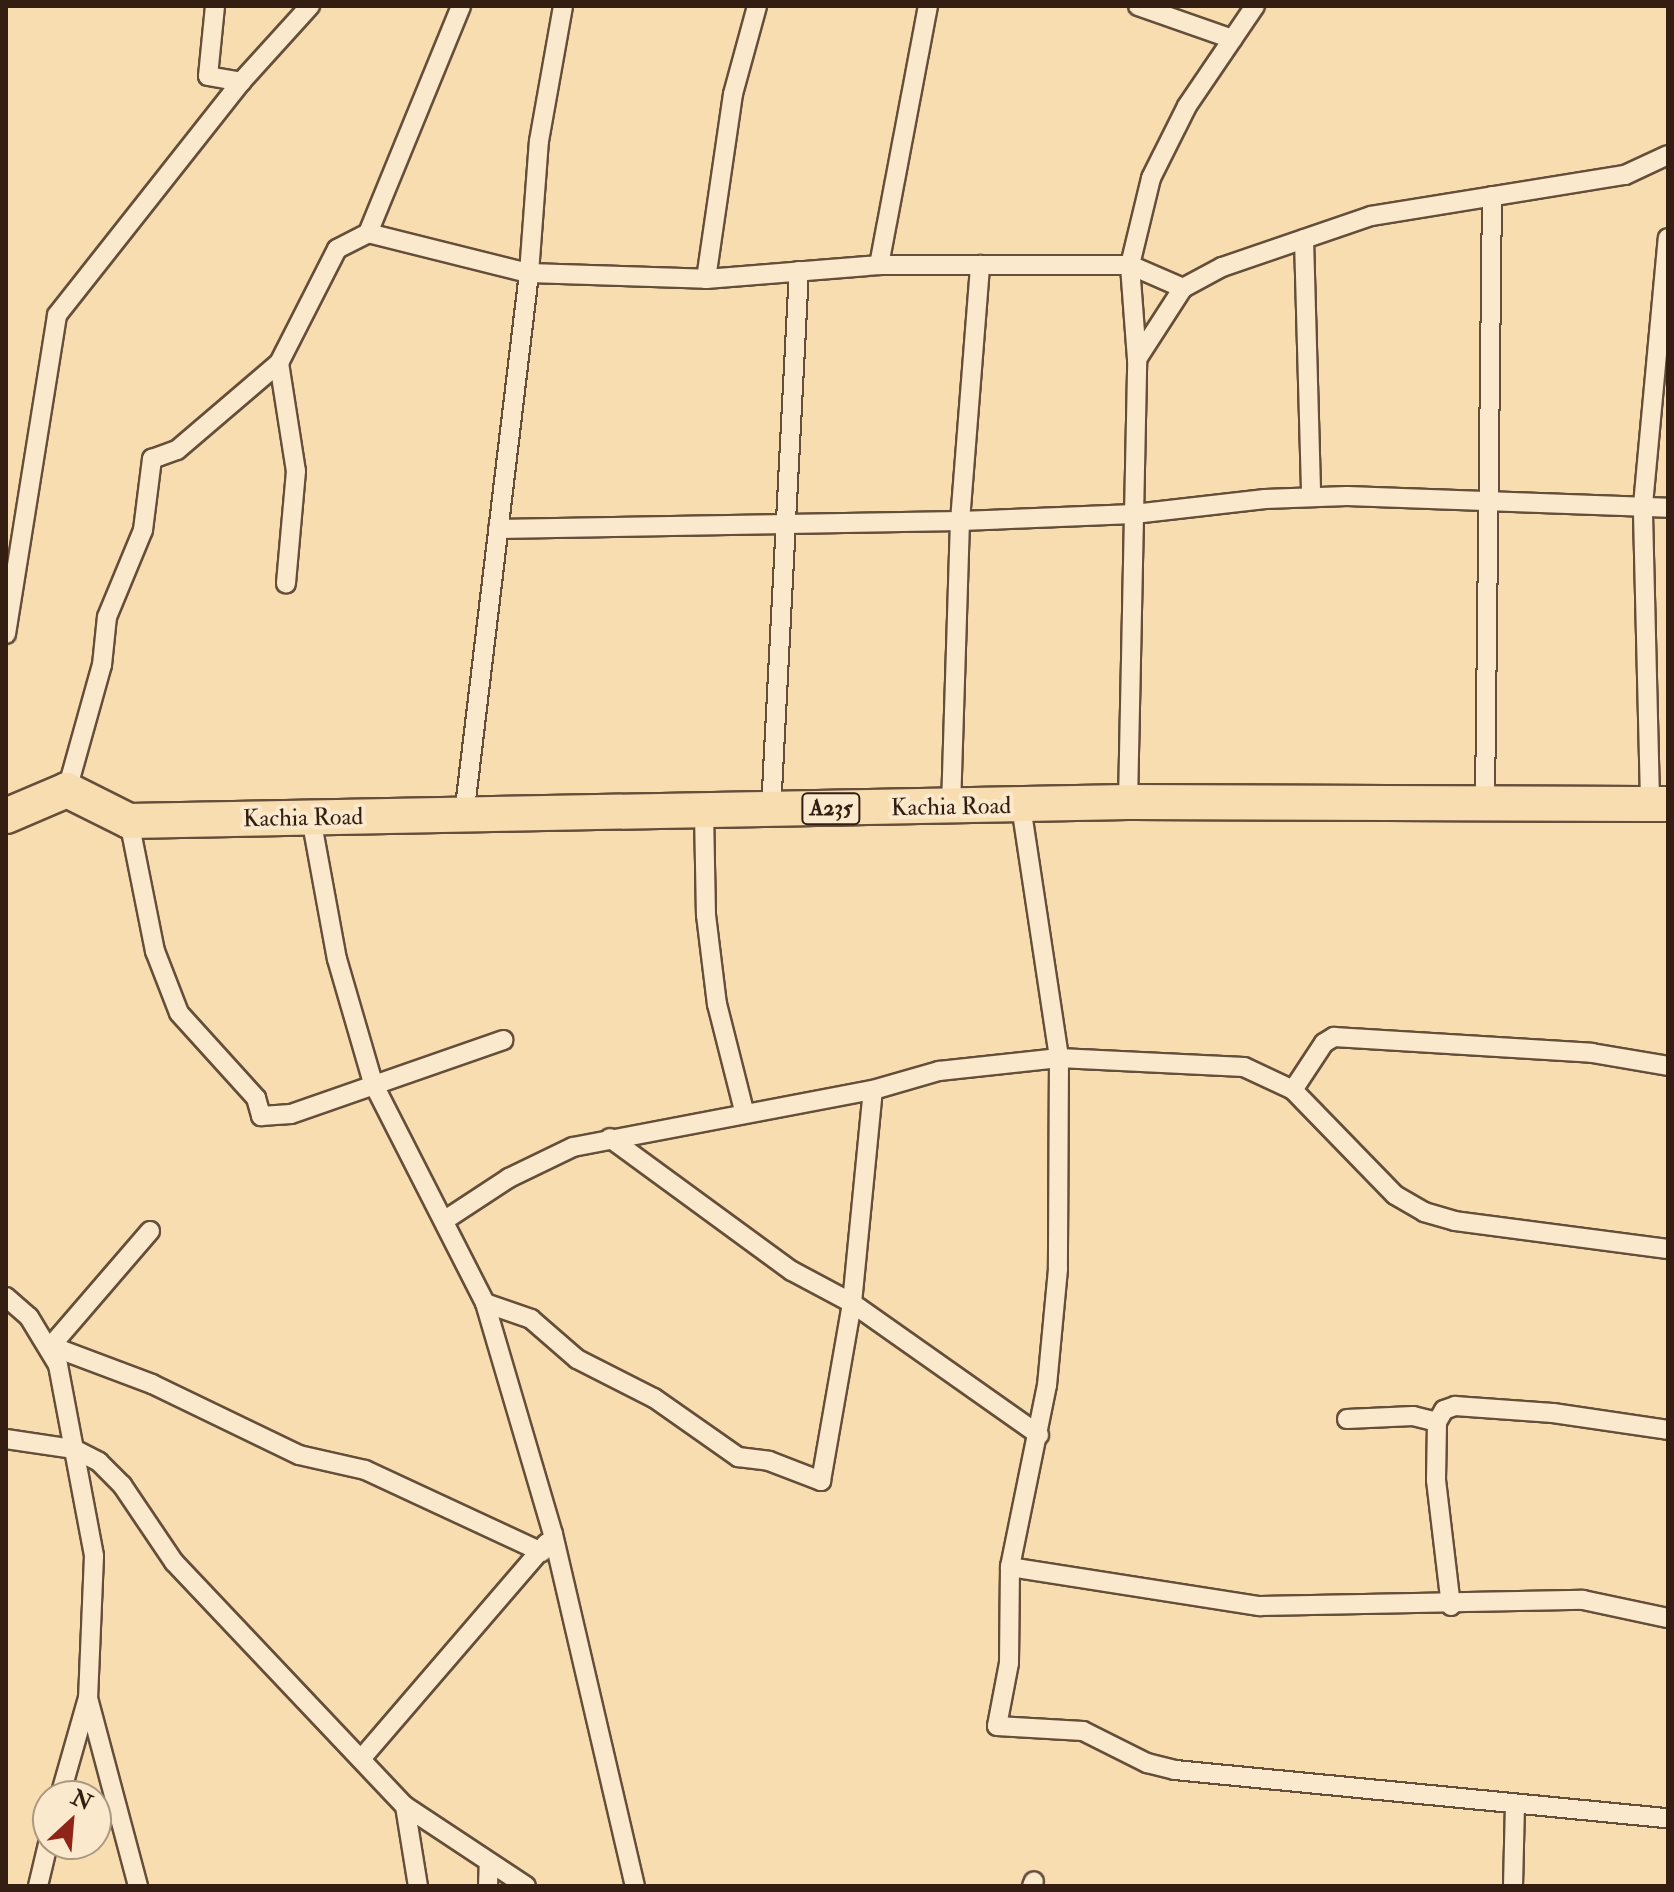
<!DOCTYPE html>
<html>
<head>
<meta charset="utf-8">
<style>
  body { margin:0 }
  #map { position:relative; width:1674px; height:1892px; overflow:hidden; background:#f8ddb1; font-family:"IM FELL Double Pica",serif }
  div>[style] { position:absolute }
  .roads { filter:drop-shadow(2px 0 #654e3a) drop-shadow(-2px 0 #654e3a) drop-shadow(0 2px #654e3a) drop-shadow(0 -2px #654e3a) }
  .street>* { height:18px; margin:-9px; padding:0 9px; transform-origin:9px; border-radius:9px; background:#fae9cc }
  .highway>* { height:34px; margin:-17px; padding:0 17px; transform-origin:17px; border-radius:17px; background:#f8ddb1 }
  span { translate:-50% -50%; white-space:nowrap; text-align:center; line-height:1.15; -webkit-text-stroke:8px #fae9cc; paint-order:stroke }
  .shield-label span { padding:2px 6px; background:#fae9cc; border:2px solid; border-radius:6px; -webkit-text-stroke-width:0 }
  .shield-label { font-size:22px; color:#341e12; font-weight:700 }
  .street-label { font-size:24px; color:#341e12 }
  .frame { position:absolute; inset:0; border:8px solid #341e12; pointer-events:none }
  .north { position:absolute; left:32px; top:1780px; width:80px; height:80px; box-sizing:border-box; background:#fae9cc; border:2px solid #ab9882; border-radius:50%; rotate:26deg; font-size:22px; font-weight:700; line-height:32px; text-align:center; color:#341e12 }
  .north::after { content:''; display:block; margin:auto; width:28px; height:36px; background:#8f2418; clip-path:polygon(50% 0,100% 100%,50% 72%,0 100%) }
</style>
</head>
<body>
<div id="map">
  <div class="roads">
    <div class="street">
      <div style="left:215px;top:6px;width:70px;rotate:95.7deg"></div>
      <div style="left:208px;top:76px;width:34px;rotate:10deg"></div>
      <div style="left:1138px;top:6px;width:100px;rotate:19.3deg"></div>
      <div style="left:368px;top:233px;width:166px;rotate:14deg"></div>
      <div style="left:529px;top:273px;width:177px;rotate:1.9deg"></div>
      <div style="left:706px;top:279px;width:174px;rotate:-4.6deg"></div>
      <div style="left:879px;top:265px;width:251px"></div>
      <div style="left:1130px;top:265px;width:58px;rotate:23.5deg"></div>
      <div style="left:1304px;top:239px;width:258px;rotate:88.4deg"></div>
      <div style="left:879px;top:265px;width:264px;rotate:-79.3deg"></div>
      <div style="left:706px;top:279px;width:187px;rotate:-81.7deg"></div>
      <div style="left:733px;top:94px;width:91px;rotate:-74.7deg"></div>
      <div style="left:1137px;top:359px;width:94px;rotate:-94.3deg"></div>
      <div style="left:1130px;top:265px;width:89px;rotate:-76.4deg"></div>
      <div style="left:1151px;top:178px;width:80px;rotate:-63.4deg"></div>
      <div style="left:1187px;top:106px;width:121px;rotate:-55.8deg"></div>
      <div style="left:279px;top:363px;width:109px;rotate:81.1deg"></div>
      <div style="left:296px;top:471px;width:113px;rotate:95.1deg"></div>
      <div style="left:498px;top:529px;width:462px;rotate:-1deg"></div>
      <div style="left:960px;top:521px;width:174px;rotate:-2.3deg"></div>
      <div style="left:1134px;top:514px;width:132px;rotate:-6.5deg"></div>
      <div style="left:1265px;top:499px;width:82px;rotate:-2.1deg"></div>
      <div style="left:1347px;top:496px;width:321px;rotate:2.1deg"></div>
      <div style="left:6px;top:634px;width:323px;rotate:-80.9deg"></div>
      <div style="left:57px;top:315px;width:297px;rotate:-51.7deg"></div>
      <div style="left:241px;top:82px;width:103px;rotate:-47.8deg"></div>
      <div style="left:67px;top:790px;width:130px;rotate:-74.4deg"></div>
      <div style="left:102px;top:665px;width:48px;rotate:-84.1deg"></div>
      <div style="left:107px;top:617px;width:94px;rotate:-67.5deg"></div>
      <div style="left:143px;top:530px;width:72px;rotate:-82.8deg"></div>
      <div style="left:152px;top:459px;width:27px;rotate:-20deg"></div>
      <div style="left:177px;top:450px;width:134px;rotate:-40.5deg"></div>
      <div style="left:279px;top:363px;width:128px;rotate:-63deg"></div>
      <div style="left:337px;top:249px;width:35px;rotate:-27deg"></div>
      <div style="left:368px;top:233px;width:245px;rotate:-67.7deg"></div>
      <div style="left:1650px;top:800px;width:295px;rotate:-91.4deg"></div>
      <div style="left:1643px;top:505px;width:268px;rotate:-84.7deg"></div>
      <div style="left:1485px;top:801px;width:605px;rotate:-89.34deg"></div>
      <div style="left:1128px;top:802px;width:443px;rotate:-88.8deg"></div>
      <div style="left:1137px;top:359px;width:85px;rotate:-57.1deg"></div>
      <div style="left:1183px;top:288px;width:44px;rotate:-28.3deg"></div>
      <div style="left:1222px;top:267px;width:157px;rotate:-18.9deg"></div>
      <div style="left:1371px;top:216px;width:257px;rotate:-9.2deg"></div>
      <div style="left:1625px;top:175px;width:47px;rotate:-24.9deg"></div>
      <div style="left:1021px;top:806px;width:255px;rotate:81.4deg"></div>
      <div style="left:1059px;top:1058px;width:211px;rotate:90.3deg"></div>
      <div style="left:1058px;top:1269px;width:117px;rotate:95.4deg"></div>
      <div style="left:1047px;top:1385px;width:186px;rotate:101.5deg"></div>
      <div style="left:1010px;top:1567px;width:96px;rotate:90.6deg"></div>
      <div style="left:1009px;top:1663px;width:64px;rotate:100.8deg"></div>
      <div style="left:997px;top:1726px;width:86px;rotate:3.3deg"></div>
      <div style="left:1083px;top:1731px;width:72px;rotate:26.6deg"></div>
      <div style="left:1147px;top:1763px;width:29px;rotate:14deg"></div>
      <div style="left:1175px;top:1770px;width:495px;rotate:5.6deg"></div>
      <div style="left:951px;top:807px;width:286px;rotate:-88.2deg"></div>
      <div style="left:960px;top:521px;width:257px;rotate:-85.5deg"></div>
      <div style="left:771px;top:810px;width:540px;rotate:-87.03deg"></div>
      <div style="left:704px;top:812px;width:103px;rotate:88.9deg"></div>
      <div style="left:706px;top:915px;width:90px;rotate:83deg"></div>
      <div style="left:717px;top:1004px;width:110px;rotate:75.8deg"></div>
      <div style="left:464px;top:816px;width:547px;rotate:-83.17deg"></div>
      <div style="left:529px;top:273px;width:132px;rotate:-85.7deg"></div>
      <div style="left:539px;top:141px;width:137px;rotate:-79.9deg"></div>
      <div style="left:311px;top:818px;width:143px;rotate:79.6deg"></div>
      <div style="left:337px;top:959px;width:129px;rotate:73.8deg"></div>
      <div style="left:373px;top:1083px;width:247px;rotate:63deg"></div>
      <div style="left:485px;top:1303px;width:241px;rotate:73.6deg"></div>
      <div style="left:553px;top:1534px;width:361px;rotate:76.9deg"></div>
      <div style="left:129px;top:821px;width:133px;rotate:78.7deg"></div>
      <div style="left:155px;top:951px;width:66px;rotate:68.8deg"></div>
      <div style="left:179px;top:1013px;width:115px;rotate:47.8deg"></div>
      <div style="left:256px;top:1098px;width:19px;rotate:74deg"></div>
      <div style="left:261px;top:1116px;width:30px;rotate:-4deg"></div>
      <div style="left:291px;top:1114px;width:225px;rotate:-19.2deg"></div>
      <div style="left:1293px;top:1090px;width:56px;rotate:-56.6deg"></div>
      <div style="left:1324px;top:1043px;width:12px;rotate:-31deg"></div>
      <div style="left:1334px;top:1037px;width:258px;rotate:3.5deg"></div>
      <div style="left:1592px;top:1053px;width:77px;rotate:9.7deg"></div>
      <div style="left:610px;top:1138px;width:225px;rotate:36.2deg"></div>
      <div style="left:792px;top:1271px;width:68px;rotate:28.1deg"></div>
      <div style="left:852px;top:1303px;width:229px;rotate:35.2deg"></div>
      <div style="left:445px;top:1220px;width:77px;rotate:-33.3deg"></div>
      <div style="left:509px;top:1178px;width:71px;rotate:-25.8deg"></div>
      <div style="left:573px;top:1147px;width:305px;rotate:-10.8deg"></div>
      <div style="left:873px;top:1090px;width:69px;rotate:-16.1deg"></div>
      <div style="left:939px;top:1071px;width:121px;rotate:-6.2deg"></div>
      <div style="left:1059px;top:1058px;width:185px;rotate:2.8deg"></div>
      <div style="left:1244px;top:1067px;width:54px;rotate:25.1deg"></div>
      <div style="left:1293px;top:1090px;width:146px;rotate:45.8deg"></div>
      <div style="left:1395px;top:1195px;width:34px;rotate:30deg"></div>
      <div style="left:1424px;top:1212px;width:32px;rotate:16deg"></div>
      <div style="left:1455px;top:1221px;width:215px;rotate:7.5deg"></div>
      <div style="left:150px;top:1231px;width:152px;rotate:130.7deg"></div>
      <div style="left:51px;top:1346px;width:108px;rotate:20.6deg"></div>
      <div style="left:152px;top:1384px;width:163px;rotate:25.8deg"></div>
      <div style="left:299px;top:1455px;width:68px;rotate:12.8deg"></div>
      <div style="left:365px;top:1470px;width:195px;rotate:24.9deg"></div>
      <div style="left:6px;top:1297px;width:30px;rotate:41deg"></div>
      <div style="left:29px;top:1317px;width:56px;rotate:58.9deg"></div>
      <div style="left:58px;top:1365px;width:194px;rotate:79.3deg"></div>
      <div style="left:94px;top:1556px;width:142px;rotate:92.4deg"></div>
      <div style="left:88px;top:1698px;width:195px;rotate:75.1deg"></div>
      <div style="left:485px;top:1303px;width:49px;rotate:19.2deg"></div>
      <div style="left:531px;top:1319px;width:61px;rotate:41deg"></div>
      <div style="left:577px;top:1359px;width:86px;rotate:26.9deg"></div>
      <div style="left:654px;top:1398px;width:103px;rotate:35.1deg"></div>
      <div style="left:738px;top:1457px;width:31px;rotate:7deg"></div>
      <div style="left:769px;top:1461px;width:56px;rotate:21deg"></div>
      <div style="left:821px;top:1481px;width:181px;rotate:-80.1deg"></div>
      <div style="left:852px;top:1303px;width:214px;rotate:-84.4deg"></div>
      <div style="left:1347px;top:1419px;width:66px;rotate:-2.6deg"></div>
      <div style="left:1413px;top:1416px;width:25px;rotate:14deg"></div>
      <div style="left:6px;top:1439px;width:69px;rotate:8.4deg"></div>
      <div style="left:74px;top:1449px;width:28px;rotate:27deg"></div>
      <div style="left:99px;top:1462px;width:33px;rotate:45deg"></div>
      <div style="left:122px;top:1485px;width:93px;rotate:56deg"></div>
      <div style="left:174px;top:1562px;width:336px;rotate:46.6deg"></div>
      <div style="left:405px;top:1806px;width:145px;rotate:33.5deg"></div>
      <div style="left:1010px;top:1567px;width:253px;rotate:8.9deg"></div>
      <div style="left:1260px;top:1606px;width:323px;rotate:-1.1deg"></div>
      <div style="left:1583px;top:1600px;width:87px;rotate:12deg"></div>
      <div style="left:1451px;top:1606px;width:127px;rotate:-96.8deg"></div>
      <div style="left:1436px;top:1480px;width:58px;rotate:-89deg"></div>
      <div style="left:1437px;top:1422px;width:14px;rotate:-60deg"></div>
      <div style="left:1444px;top:1410px;width:12px;rotate:-20deg"></div>
      <div style="left:1455px;top:1406px;width:98px;rotate:4.1deg"></div>
      <div style="left:1553px;top:1413px;width:116px;rotate:8.4deg"></div>
      <div style="left:361px;top:1759px;width:285px;rotate:-49.3deg"></div>
      <div style="left:60px;top:1796px;width:102px;rotate:-74.1deg"></div>
      <div style="left:405px;top:1806px;width:81px;rotate:80.8deg"></div>
      <div style="left:38px;top:1886px;width:43px;rotate:-76.6deg"></div>
      <div style="left:488px;top:1886px;width:23px;rotate:-88deg"></div>
      <div style="left:1032px;top:1886px;width:5px;rotate:-68deg"></div>
      <div style="left:1513px;top:1886px;width:82px;rotate:-88.6deg"></div>
    </div>
    <div class="highway">
      <div style="left:6px;top:816px;width:66px;rotate:-23.1deg"></div>
      <div style="left:67px;top:790px;width:69px;rotate:26.6deg"></div>
      <div style="left:129px;top:821px;width:999px;rotate:-1.09deg"></div>
      <div style="left:1128px;top:802px;width:540px;rotate:0.21deg"></div>
    </div>
  </div>
  <div class="shield-label">
    <span style="left:831px;top:809px">A235</span>
  </div>
  <div class="street-label">
    <span style="left:951px;top:807px;rotate:-1deg">Kachia Road</span>
    <span style="left:303px;top:818px;rotate:-1deg">Kachia Road</span>
  </div>
  <div class="frame"></div>
  <div class="north">N</div>
</div>
</body>
</html>
